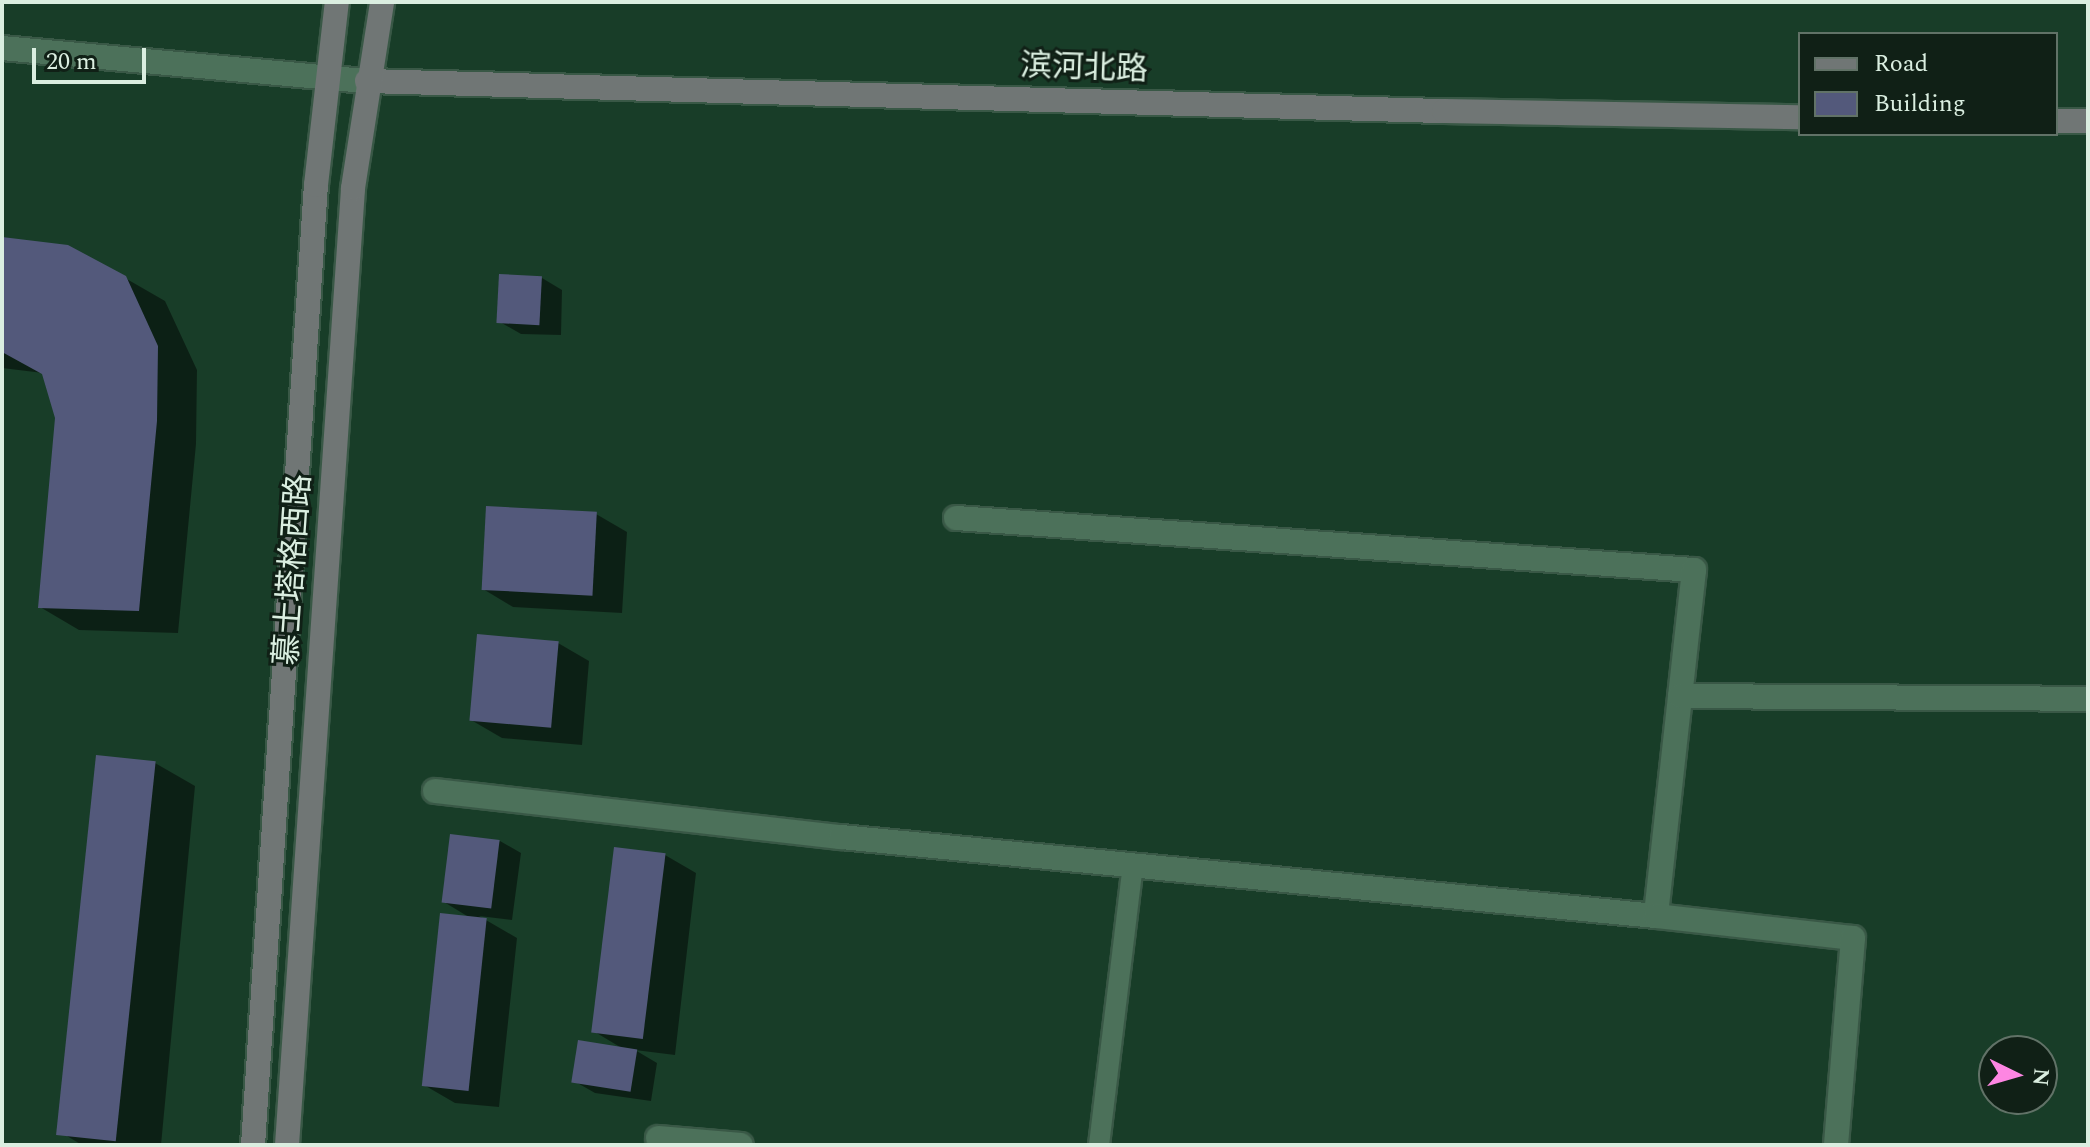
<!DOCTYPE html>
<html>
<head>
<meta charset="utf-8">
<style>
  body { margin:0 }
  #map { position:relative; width:2090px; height:1147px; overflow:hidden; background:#183d28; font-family:Spectral,"Noto Sans SC",serif }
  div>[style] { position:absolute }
  .shadow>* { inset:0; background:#0007 }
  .building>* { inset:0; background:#53597b; transform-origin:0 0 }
  .roads { filter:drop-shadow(2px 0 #395846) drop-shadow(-2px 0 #395846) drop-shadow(0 2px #395846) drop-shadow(0 -2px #395846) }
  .service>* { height:20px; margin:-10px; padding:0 10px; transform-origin:10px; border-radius:10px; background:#4c715a }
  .minor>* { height:24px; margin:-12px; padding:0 12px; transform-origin:12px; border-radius:12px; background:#4c715a }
  .tertiary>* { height:24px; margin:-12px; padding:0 12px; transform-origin:12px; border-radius:12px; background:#4c715a }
  .secondary>* { height:24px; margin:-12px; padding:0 12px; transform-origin:12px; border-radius:12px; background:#707675 }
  span { translate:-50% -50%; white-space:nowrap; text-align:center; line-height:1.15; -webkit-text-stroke:6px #102016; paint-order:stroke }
  .street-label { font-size:32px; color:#daeee0 }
  .frame { position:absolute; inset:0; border:4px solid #daeee0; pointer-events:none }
  .legend { position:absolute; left:1798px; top:32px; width:260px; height:104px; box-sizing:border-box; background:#102016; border:2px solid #617267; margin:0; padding:10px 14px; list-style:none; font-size:24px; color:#daeee0 }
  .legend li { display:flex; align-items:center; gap:16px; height:40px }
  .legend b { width:40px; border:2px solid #617267 }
  .north { position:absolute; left:1978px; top:1035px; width:80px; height:80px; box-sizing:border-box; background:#102016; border:2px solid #617267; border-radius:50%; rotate:95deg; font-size:22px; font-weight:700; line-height:32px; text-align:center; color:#daeee0 }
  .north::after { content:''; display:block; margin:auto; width:28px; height:36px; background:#fd86e2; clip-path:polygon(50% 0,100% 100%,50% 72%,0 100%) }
  .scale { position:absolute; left:32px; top:48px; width:114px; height:36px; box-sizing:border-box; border:4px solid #daeee0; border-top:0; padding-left:10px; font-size:24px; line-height:28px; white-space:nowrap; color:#daeee0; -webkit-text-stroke:6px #102016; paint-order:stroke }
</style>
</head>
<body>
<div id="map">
  <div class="shadow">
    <div style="clip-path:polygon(2px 239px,125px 278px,165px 301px,197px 370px,196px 444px,178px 633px,79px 630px,40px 607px,57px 418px,43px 373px,2px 368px)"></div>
    <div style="clip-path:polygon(542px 278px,562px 290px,561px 335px,521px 334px,500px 322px)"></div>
    <div style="clip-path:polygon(596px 514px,627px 532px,622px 613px,513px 607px,483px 589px)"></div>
    <div style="clip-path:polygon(558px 643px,589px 661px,582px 745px,502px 738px,471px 720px)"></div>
    <div style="clip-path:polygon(155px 763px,195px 786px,161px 1145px,82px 1145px,62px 1133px)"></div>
    <div style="clip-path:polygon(500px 841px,521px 853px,512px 920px,479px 916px,517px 938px,499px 1107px,455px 1103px,424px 1085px,472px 919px,444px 902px)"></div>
    <div style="clip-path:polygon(665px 855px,696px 873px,675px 1055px,635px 1050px,657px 1063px,651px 1101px,595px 1093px,574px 1081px,625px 1050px,595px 1032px)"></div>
  </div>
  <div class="building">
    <div style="clip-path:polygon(2px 237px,68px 245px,126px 276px,158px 346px,157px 421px,139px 611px,38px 608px,55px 418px,42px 374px,2px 352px)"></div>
    <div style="left:499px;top:274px;width:43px;height:49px;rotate:3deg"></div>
    <div style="left:486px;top:506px;width:111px;height:84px;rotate:3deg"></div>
    <div style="left:477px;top:634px;width:82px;height:87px;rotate:5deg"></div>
    <div style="left:96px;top:755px;width:60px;height:382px;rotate:6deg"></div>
    <div style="left:450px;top:834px;width:50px;height:69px;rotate:7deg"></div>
    <div style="left:614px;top:847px;width:52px;height:187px;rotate:7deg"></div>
    <div style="left:440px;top:913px;width:47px;height:174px;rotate:6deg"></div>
    <div style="left:578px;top:1040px;width:60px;height:43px;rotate:9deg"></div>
  </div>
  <div class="roads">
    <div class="service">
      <div style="left:1099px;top:1145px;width:282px;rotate:-83.1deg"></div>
    </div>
    <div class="minor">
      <div style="left:956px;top:518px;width:740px;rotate:4.03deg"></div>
      <div style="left:1694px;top:570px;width:348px;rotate:96.3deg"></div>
      <div style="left:1680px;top:696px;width:408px;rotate:0.4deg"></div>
      <div style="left:435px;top:791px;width:409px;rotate:6.5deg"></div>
      <div style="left:841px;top:837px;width:819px;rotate:5.54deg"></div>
      <div style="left:1656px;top:916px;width:198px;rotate:6.4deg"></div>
      <div style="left:1853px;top:938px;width:208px;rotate:94.7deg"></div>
      <div style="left:658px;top:1138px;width:83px;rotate:4.8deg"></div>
    </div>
    <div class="tertiary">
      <div style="left:2px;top:48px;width:366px;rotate:5.2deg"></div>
    </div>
    <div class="secondary">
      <div style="left:367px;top:81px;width:1077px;rotate:1.6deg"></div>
      <div style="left:1444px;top:111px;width:356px;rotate:1deg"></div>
      <div style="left:2056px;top:121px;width:32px"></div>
      <div style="left:253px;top:1145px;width:962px;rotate:-86.25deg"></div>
      <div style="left:316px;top:185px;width:184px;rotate:-83.5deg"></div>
      <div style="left:287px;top:1145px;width:959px;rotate:-86.05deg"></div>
      <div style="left:353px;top:188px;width:188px;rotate:-81.1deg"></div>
    </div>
  </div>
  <div class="street-label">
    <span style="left:1084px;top:69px;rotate:2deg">滨河北路</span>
    <span style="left:294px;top:570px;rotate:-86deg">慕士塔格西路</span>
  </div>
  <div class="frame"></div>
  <ul class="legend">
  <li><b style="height:10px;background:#707675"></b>Road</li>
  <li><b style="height:22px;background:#53597b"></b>Building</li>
  </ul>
  <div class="north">N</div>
  <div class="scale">20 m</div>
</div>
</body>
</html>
